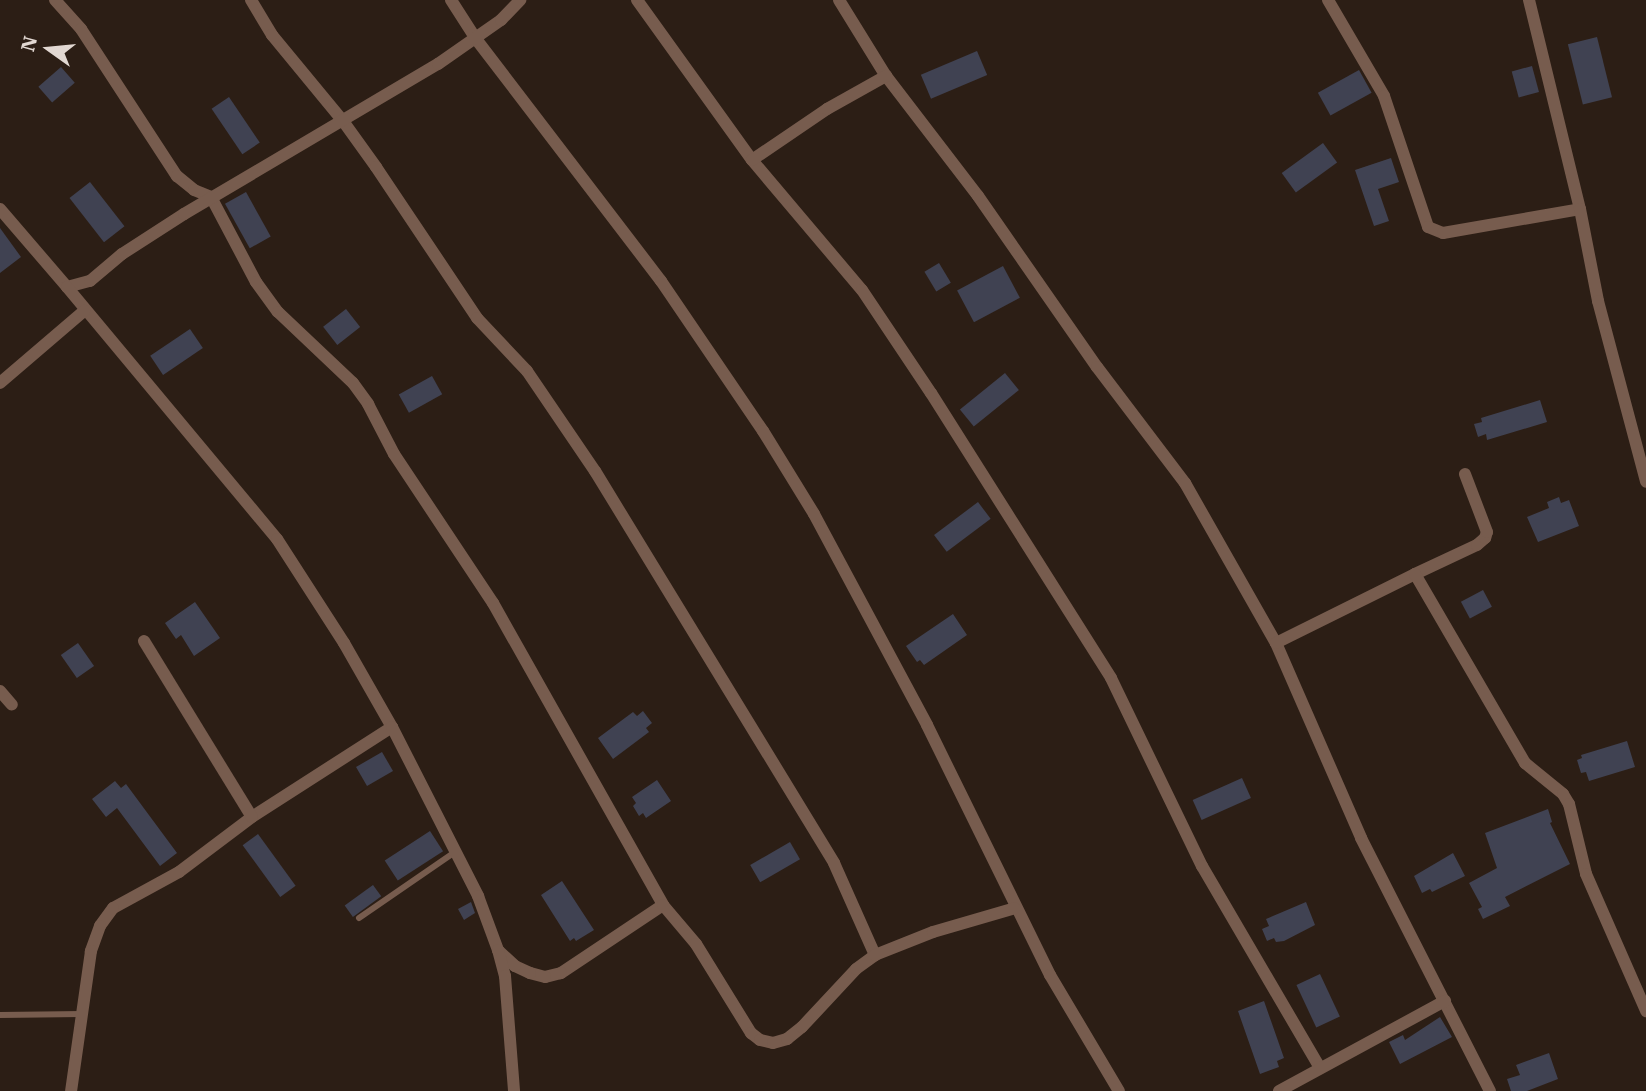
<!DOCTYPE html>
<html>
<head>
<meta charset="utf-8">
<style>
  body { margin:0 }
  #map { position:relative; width:1646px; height:1091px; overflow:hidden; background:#2c1e15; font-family:"IBM Plex Serif",serif }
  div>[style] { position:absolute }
  .building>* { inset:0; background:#404252; transform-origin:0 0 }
  .service>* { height:6px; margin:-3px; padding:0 3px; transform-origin:3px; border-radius:3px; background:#775c4e }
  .minor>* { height:12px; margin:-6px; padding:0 6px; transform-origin:6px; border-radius:6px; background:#775c4e }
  span { translate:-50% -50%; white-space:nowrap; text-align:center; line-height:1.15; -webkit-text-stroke:7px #2c1e15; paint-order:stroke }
  .north { position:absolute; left:14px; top:14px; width:70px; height:70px; -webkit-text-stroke:5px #2c1e15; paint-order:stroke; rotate:285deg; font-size:19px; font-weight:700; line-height:28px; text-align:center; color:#e2d8d2 }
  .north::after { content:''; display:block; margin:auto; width:24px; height:32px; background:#e2d8d2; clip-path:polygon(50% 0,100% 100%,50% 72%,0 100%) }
</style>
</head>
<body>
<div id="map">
  <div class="building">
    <div style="left:1597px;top:37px;width:62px;height:30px;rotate:76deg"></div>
    <div style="left:977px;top:51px;width:26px;height:61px;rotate:67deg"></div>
    <div style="left:1532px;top:66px;width:27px;height:21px;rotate:75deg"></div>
    <div style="left:61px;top:67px;width:21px;height:30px;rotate:49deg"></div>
    <div style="left:1359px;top:70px;width:26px;height:47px;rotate:61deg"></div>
    <div style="left:229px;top:97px;width:55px;height:21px;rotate:56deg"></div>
    <div style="left:1323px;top:143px;width:24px;height:51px;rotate:54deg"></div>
    <div style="clip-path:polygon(1391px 158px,1399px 182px,1378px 189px,1389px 221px,1374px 226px,1355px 170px)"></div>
    <div style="left:90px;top:182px;width:56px;height:26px;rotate:52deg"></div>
    <div style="left:246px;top:192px;width:51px;height:24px;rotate:61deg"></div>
    <div style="clip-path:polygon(0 228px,21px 257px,0 273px)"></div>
    <div style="left:939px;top:263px;width:23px;height:17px;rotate:59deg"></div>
    <div style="left:1003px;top:266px;width:36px;height:52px;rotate:62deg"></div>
    <div style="left:346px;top:309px;width:23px;height:29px;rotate:52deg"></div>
    <div style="left:190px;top:329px;width:23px;height:48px;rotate:56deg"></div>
    <div style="left:1005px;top:373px;width:22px;height:58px;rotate:51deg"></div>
    <div style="left:432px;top:376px;width:21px;height:38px;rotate:61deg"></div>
    <div style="clip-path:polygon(1540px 400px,1547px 422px,1487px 440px,1486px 434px,1478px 437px,1474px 424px,1482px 422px,1481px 418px)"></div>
    <div style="clip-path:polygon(1559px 497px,1561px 503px,1569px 500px,1579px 526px,1538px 542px,1527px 517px,1549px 508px,1547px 502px)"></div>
    <div style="left:978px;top:502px;width:21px;height:55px;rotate:53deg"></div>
    <div style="left:1483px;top:590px;width:19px;height:25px;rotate:62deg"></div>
    <div style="clip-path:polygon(195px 602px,220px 638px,194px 656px,181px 635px,176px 639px,165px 623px)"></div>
    <div style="clip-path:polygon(953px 614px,967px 635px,924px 665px,920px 660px,917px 662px,906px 646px)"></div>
    <div style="left:78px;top:643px;width:28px;height:21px;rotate:55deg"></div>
    <div style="clip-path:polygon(643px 711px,652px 723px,646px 728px,649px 732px,613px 759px,598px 738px,633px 712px,637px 716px)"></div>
    <div style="clip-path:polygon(1627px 741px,1635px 767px,1589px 781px,1586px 772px,1581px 773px,1577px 760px,1582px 758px,1581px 755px)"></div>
    <div style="left:382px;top:752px;width:22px;height:30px;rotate:60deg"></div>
    <div style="left:1242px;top:778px;width:22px;height:54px;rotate:66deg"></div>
    <div style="clip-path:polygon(657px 780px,671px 801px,646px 818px,643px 813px,639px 816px,633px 806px,636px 803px,632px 797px)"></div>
    <div style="clip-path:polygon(115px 781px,121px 788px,126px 784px,177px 853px,160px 866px,117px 808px,106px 817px,92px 799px)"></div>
    <div style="clip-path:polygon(1548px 809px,1552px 822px,1550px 823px,1570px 864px,1505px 897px,1510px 906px,1483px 919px,1478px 909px,1482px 907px,1469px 883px,1497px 868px,1485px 833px)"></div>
    <div style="left:430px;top:831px;width:24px;height:54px;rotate:57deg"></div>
    <div style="left:258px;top:834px;width:64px;height:19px;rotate:54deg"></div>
    <div style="left:790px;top:842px;width:20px;height:46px;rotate:60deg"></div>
    <div style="clip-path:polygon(1453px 853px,1465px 876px,1432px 892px,1430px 889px,1422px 893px,1414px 876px)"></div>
    <div style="clip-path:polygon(562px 881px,594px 930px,576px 941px,574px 938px,570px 941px,541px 895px)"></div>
    <div style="left:373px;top:885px;width:14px;height:35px;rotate:54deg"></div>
    <div style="clip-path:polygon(471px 902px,475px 913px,464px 920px,458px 909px)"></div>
    <div style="clip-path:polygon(1306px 902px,1315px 925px,1284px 941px,1276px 942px,1274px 938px,1267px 941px,1262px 929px,1269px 926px,1266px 919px)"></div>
    <div style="left:1320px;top:974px;width:47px;height:26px;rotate:65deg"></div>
    <div style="clip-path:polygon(1264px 1001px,1284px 1058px,1277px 1061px,1279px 1067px,1260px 1074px,1238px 1011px)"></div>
    <div style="clip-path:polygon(1440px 1017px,1452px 1037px,1400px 1064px,1389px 1042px,1403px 1035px,1405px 1040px)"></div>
    <div style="clip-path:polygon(1549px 1053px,1558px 1079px,1527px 1091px,1511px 1091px,1507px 1079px,1520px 1075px,1516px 1065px)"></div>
  </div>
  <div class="service">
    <div style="left:359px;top:918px;width:116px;rotate:-34.5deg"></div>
    <div style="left:0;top:1015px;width:82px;rotate:-0.7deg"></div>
  </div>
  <div class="minor">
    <div style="left:55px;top:0;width:39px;rotate:48deg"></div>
    <div style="left:81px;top:29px;width:176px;rotate:56.9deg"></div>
    <div style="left:177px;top:176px;width:22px;rotate:39deg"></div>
    <div style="left:194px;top:190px;width:18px;rotate:22deg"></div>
    <div style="left:211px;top:197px;width:96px;rotate:62.1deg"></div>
    <div style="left:256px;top:282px;width:37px;rotate:54deg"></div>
    <div style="left:278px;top:312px;width:103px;rotate:43.4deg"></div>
    <div style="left:353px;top:383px;width:26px;rotate:54deg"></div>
    <div style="left:368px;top:404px;width:56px;rotate:62.5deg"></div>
    <div style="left:394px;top:454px;width:179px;rotate:56.4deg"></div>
    <div style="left:493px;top:603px;width:347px;rotate:60.6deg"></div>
    <div style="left:663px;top:905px;width:123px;rotate:146.3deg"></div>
    <div style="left:561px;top:973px;width:16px;rotate:166deg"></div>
    <div style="left:545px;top:977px;width:16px;rotate:-165deg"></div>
    <div style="left:530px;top:973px;width:17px;rotate:-155deg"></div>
    <div style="left:515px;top:966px;width:23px;rotate:-137deg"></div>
    <div style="left:251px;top:0;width:41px;rotate:59deg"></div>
    <div style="left:272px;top:35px;width:112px;rotate:50.5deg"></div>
    <div style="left:343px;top:121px;width:57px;rotate:54.3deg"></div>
    <div style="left:376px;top:167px;width:182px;rotate:56.2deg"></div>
    <div style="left:477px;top:318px;width:73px;rotate:46.7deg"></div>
    <div style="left:527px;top:371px;width:121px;rotate:55.8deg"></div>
    <div style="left:595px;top:471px;width:459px;rotate:58.6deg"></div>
    <div style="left:834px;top:863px;width:101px;rotate:66deg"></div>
    <div style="left:451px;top:0;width:46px;rotate:57.3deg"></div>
    <div style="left:476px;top:39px;width:305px;rotate:52.6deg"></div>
    <div style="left:661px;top:281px;width:181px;rotate:55.8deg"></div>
    <div style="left:763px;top:431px;width:97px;rotate:58.4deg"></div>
    <div style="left:814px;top:514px;width:239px;rotate:61.8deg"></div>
    <div style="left:927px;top:725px;width:279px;rotate:63.8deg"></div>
    <div style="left:1050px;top:975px;width:135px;rotate:59.3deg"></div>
    <div style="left:637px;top:0;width:197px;rotate:54.3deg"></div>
    <div style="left:752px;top:160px;width:170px;rotate:49.8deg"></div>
    <div style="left:862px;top:290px;width:124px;rotate:56.2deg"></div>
    <div style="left:931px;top:393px;width:337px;rotate:57.7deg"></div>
    <div style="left:1111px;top:678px;width:209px;rotate:64.2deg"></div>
    <div style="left:1202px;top:866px;width:234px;rotate:59.7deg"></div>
    <div style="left:839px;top:0;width:89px;rotate:58.3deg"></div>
    <div style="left:886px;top:76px;width:151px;rotate:52.5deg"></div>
    <div style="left:978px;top:196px;width:208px;rotate:55.2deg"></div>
    <div style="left:1097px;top:367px;width:146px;rotate:52.8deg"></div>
    <div style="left:1185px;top:483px;width:184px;rotate:60.4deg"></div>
    <div style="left:1276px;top:643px;width:213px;rotate:66.4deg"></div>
    <div style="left:1361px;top:838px;width:284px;rotate:63deg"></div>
    <div style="left:1328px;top:0;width:111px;rotate:59.7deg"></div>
    <div style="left:1384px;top:96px;width:138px;rotate:71.4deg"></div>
    <div style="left:1428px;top:227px;width:16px;rotate:22deg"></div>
    <div style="left:1443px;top:233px;width:139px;rotate:-9.9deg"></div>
    <div style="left:1529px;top:0;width:215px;rotate:76.3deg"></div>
    <div style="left:1580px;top:209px;width:94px;rotate:78.9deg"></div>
    <div style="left:1598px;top:301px;width:187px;rotate:75.1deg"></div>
    <div style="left:752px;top:160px;width:91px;rotate:-34.2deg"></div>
    <div style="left:827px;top:109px;width:68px;rotate:-29.2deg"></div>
    <div style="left:0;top:209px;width:103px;rotate:49.3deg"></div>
    <div style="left:67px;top:287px;width:24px;rotate:-15deg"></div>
    <div style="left:90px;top:281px;width:42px;rotate:-40.2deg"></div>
    <div style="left:122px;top:254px;width:74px;rotate:-32.8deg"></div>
    <div style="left:184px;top:214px;width:295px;rotate:-30.6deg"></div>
    <div style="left:438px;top:64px;width:77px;rotate:-34.9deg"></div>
    <div style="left:501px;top:20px;width:28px;rotate:-46deg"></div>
    <div style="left:67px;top:287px;width:328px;rotate:50.2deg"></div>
    <div style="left:277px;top:539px;width:124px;rotate:57.2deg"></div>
    <div style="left:344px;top:643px;width:97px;rotate:60.3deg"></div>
    <div style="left:392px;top:727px;width:166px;rotate:147.3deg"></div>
    <div style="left:252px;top:817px;width:91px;rotate:143deg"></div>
    <div style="left:179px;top:872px;width:75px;rotate:151.4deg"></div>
    <div style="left:113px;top:908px;width:22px;rotate:126deg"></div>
    <div style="left:100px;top:926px;width:27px;rotate:110deg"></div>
    <div style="left:91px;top:951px;width:141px;rotate:98.1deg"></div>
    <div style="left:0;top:383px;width:111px;rotate:-40.6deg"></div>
    <div style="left:1415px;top:574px;width:68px;rotate:-25.1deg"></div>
    <div style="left:1477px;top:545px;width:11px;rotate:-41deg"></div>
    <div style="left:1485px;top:538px;width:6px;rotate:-72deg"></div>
    <div style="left:1487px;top:532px;width:62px;rotate:-110.8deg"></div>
    <div style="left:144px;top:641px;width:206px;rotate:58.5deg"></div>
    <div style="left:1276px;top:643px;width:155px;rotate:-26.4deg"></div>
    <div style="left:1415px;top:574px;width:219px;rotate:59.8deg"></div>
    <div style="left:1525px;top:763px;width:49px;rotate:39.2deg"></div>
    <div style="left:1563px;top:794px;width:12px;rotate:59deg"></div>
    <div style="left:1569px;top:804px;width:72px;rotate:76.3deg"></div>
    <div style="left:1586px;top:874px;width:150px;rotate:66.3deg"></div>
    <div style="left:0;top:691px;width:18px;rotate:49deg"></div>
    <div style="left:392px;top:727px;width:190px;rotate:63deg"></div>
    <div style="left:478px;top:896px;width:58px;rotate:69.7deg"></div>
    <div style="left:498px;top:950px;width:27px;rotate:75deg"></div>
    <div style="left:505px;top:976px;width:115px;rotate:85.5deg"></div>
    <div style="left:663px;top:905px;width:51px;rotate:49.8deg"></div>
    <div style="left:696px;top:944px;width:105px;rotate:58.3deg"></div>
    <div style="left:751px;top:1033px;width:11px;rotate:38deg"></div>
    <div style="left:760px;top:1040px;width:13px;rotate:13deg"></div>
    <div style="left:773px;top:1043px;width:15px;rotate:-16deg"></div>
    <div style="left:787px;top:1039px;width:19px;rotate:-39deg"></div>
    <div style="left:802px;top:1027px;width:79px;rotate:-47deg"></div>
    <div style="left:856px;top:969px;width:24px;rotate:-36deg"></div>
    <div style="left:875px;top:955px;width:62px;rotate:-21.6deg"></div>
    <div style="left:933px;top:932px;width:85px;rotate:-16.3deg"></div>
    <div style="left:1279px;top:1091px;width:189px;rotate:-28.5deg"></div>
  </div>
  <div class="north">N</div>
</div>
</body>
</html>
